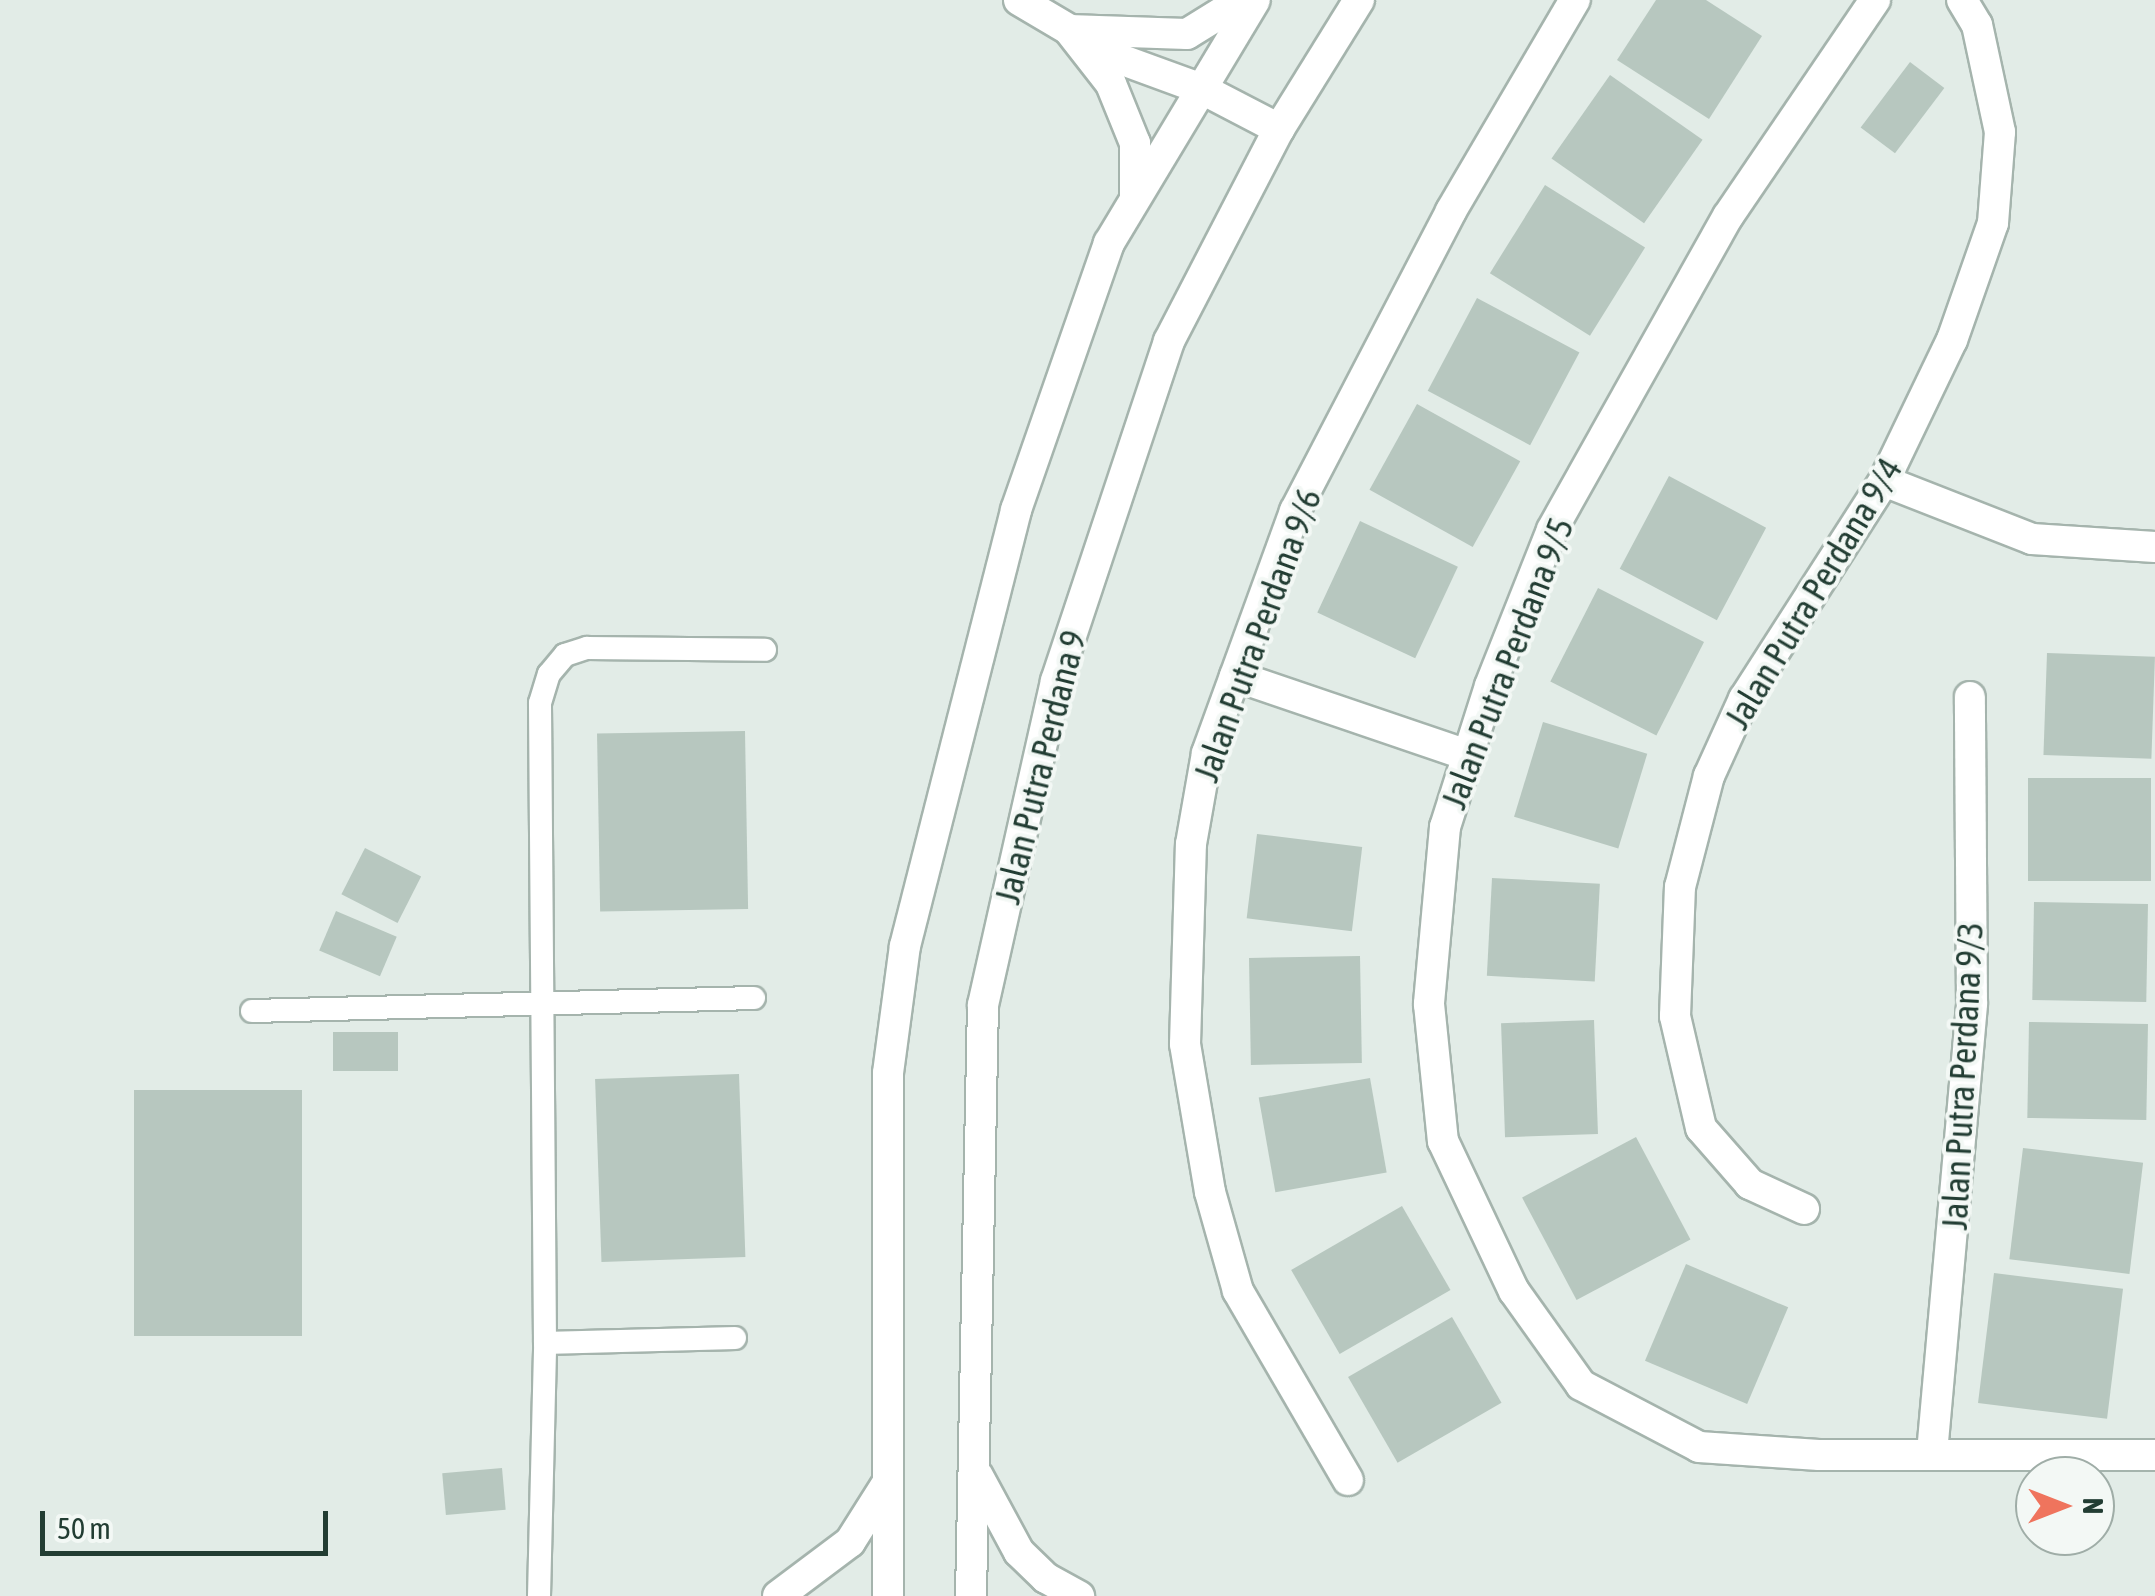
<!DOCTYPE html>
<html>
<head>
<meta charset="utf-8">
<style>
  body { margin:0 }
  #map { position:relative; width:2155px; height:1596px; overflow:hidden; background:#e2ece7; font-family:"Asap Condensed",sans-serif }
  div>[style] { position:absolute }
  .building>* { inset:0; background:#b7c7bf; transform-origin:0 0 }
  .roads { filter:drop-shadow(2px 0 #a5b4ad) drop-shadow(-2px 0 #a5b4ad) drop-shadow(0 2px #a5b4ad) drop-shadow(0 -2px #a5b4ad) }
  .lane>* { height:22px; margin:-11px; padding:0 11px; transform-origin:11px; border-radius:11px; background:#fff }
  .street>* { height:30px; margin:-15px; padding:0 15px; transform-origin:15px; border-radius:15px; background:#fff }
  .secondary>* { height:30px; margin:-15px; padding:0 15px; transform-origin:15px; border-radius:15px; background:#fff }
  span { translate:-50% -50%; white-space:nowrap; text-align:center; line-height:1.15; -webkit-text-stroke:8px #f3f8f5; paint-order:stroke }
  .street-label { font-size:35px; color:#223d33 }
  .north { position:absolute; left:2015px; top:1456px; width:100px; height:100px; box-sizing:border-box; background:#f3f8f5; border:2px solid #9fada7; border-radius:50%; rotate:90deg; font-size:28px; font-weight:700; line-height:40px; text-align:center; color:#223d33 }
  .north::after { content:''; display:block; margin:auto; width:35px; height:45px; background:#ef745d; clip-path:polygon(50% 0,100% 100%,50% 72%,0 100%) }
  .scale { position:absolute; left:40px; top:1511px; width:288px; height:45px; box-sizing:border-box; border:5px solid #223d33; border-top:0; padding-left:12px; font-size:30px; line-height:35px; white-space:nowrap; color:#223d33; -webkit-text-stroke:8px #f3f8f5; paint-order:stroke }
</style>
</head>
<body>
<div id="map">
  <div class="building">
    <div style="clip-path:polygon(1656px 0,1706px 0,1762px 36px,1709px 119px,1617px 60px)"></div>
    <div style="left:1910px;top:62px;width:43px;height:82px;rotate:37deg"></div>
    <div style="left:1610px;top:75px;width:113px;height:102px;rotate:35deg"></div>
    <div style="left:1545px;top:185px;width:118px;height:104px;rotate:32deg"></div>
    <div style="left:1477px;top:298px;width:116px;height:105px;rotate:28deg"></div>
    <div style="left:1417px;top:404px;width:118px;height:98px;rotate:29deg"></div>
    <div style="left:1669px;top:476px;width:110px;height:105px;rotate:28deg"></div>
    <div style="left:1360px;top:521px;width:108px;height:101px;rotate:25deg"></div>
    <div style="left:1598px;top:588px;width:119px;height:105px;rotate:27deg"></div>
    <div style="left:2047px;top:653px;width:108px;height:102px;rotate:2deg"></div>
    <div style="left:1543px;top:722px;width:109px;height:99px;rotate:17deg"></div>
    <div style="left:745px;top:731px;width:178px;height:148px;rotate:89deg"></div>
    <div style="left:2028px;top:778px;width:123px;height:103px"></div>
    <div style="left:1257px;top:834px;width:106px;height:85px;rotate:7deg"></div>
    <div style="left:365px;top:848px;width:63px;height:52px;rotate:27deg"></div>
    <div style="left:1492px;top:878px;width:108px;height:98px;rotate:3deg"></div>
    <div style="left:2034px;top:902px;width:114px;height:98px;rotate:1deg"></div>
    <div style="left:336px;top:911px;width:66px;height:43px;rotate:23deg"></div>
    <div style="left:1360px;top:956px;width:107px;height:111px;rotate:89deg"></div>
    <div style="left:1594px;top:1020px;width:114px;height:93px;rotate:88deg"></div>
    <div style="left:2029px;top:1022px;width:119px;height:96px;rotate:1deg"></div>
    <div style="left:333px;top:1032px;width:65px;height:39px"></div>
    <div style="left:739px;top:1074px;width:183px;height:144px;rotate:88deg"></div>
    <div style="left:1370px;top:1078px;width:96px;height:113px;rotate:80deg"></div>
    <div style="left:134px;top:1090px;width:168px;height:246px"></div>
    <div style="left:1636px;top:1137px;width:116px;height:129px;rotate:62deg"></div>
    <div style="left:2023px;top:1148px;width:121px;height:112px;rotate:7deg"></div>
    <div style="left:1402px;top:1206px;width:97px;height:128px;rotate:60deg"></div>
    <div style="left:1686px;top:1264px;width:111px;height:105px;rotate:23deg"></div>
    <div style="left:1994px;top:1273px;width:130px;height:131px;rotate:7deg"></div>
    <div style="left:1452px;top:1317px;width:99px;height:120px;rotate:60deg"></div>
    <div style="left:502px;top:1468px;width:42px;height:60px;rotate:85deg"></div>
  </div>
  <div class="roads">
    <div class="lane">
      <div style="left:252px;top:1011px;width:502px;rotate:-1.48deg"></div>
      <div style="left:545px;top:1343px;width:190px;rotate:-1.5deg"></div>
      <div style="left:539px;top:1596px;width:253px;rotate:-88.6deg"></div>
      <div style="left:545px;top:1343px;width:640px;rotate:-90.45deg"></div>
      <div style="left:540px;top:703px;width:30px;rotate:-73deg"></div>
      <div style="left:549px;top:674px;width:25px;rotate:-50deg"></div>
      <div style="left:565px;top:655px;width:23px;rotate:-18deg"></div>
      <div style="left:587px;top:648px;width:178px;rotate:0.6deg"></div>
    </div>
    <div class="street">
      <div style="left:1019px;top:0;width:114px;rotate:30.6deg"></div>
      <div style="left:1117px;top:58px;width:90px;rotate:20deg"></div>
      <div style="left:1202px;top:89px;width:87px;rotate:27.5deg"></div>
      <div style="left:1875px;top:0;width:261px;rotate:124.2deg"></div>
      <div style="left:1728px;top:216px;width:360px;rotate:119.3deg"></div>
      <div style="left:1552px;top:530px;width:168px;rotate:111.7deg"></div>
      <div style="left:1490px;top:686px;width:148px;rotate:107.7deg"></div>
      <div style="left:1445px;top:827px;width:178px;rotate:95.2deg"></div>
      <div style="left:1429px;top:1004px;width:138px;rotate:84.2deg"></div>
      <div style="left:1443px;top:1141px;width:166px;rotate:64.7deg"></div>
      <div style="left:1514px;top:1291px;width:115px;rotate:54.5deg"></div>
      <div style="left:1581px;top:1385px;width:133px;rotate:27.7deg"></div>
      <div style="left:1699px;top:1447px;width:120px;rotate:3.8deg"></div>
      <div style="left:1819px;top:1455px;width:336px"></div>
      <div style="left:1884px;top:481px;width:159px;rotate:21.4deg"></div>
      <div style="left:2032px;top:539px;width:123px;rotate:3.7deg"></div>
      <div style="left:1235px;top:676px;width:245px;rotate:18.8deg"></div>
      <div style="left:1804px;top:1209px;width:60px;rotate:-155.2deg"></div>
      <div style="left:1750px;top:1184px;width:74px;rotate:-131.2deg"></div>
      <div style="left:1701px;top:1128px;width:115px;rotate:-103.1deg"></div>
      <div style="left:1675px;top:1016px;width:129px;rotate:-87.8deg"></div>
      <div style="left:1680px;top:887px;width:115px;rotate:-75.4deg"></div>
      <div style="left:1709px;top:776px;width:85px;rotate:-65.6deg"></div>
      <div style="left:1744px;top:699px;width:259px;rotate:-57.3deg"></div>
      <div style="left:1884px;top:481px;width:157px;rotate:-64.3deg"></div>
      <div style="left:1952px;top:340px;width:124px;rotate:-70.7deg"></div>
      <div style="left:1993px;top:223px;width:91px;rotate:-85.6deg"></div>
      <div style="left:2000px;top:132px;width:109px;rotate:-102.1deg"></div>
      <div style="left:1977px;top:25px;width:29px;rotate:-121deg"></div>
      <div style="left:1932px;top:1453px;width:451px;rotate:-84.9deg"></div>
      <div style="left:1972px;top:1004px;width:307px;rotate:-90.4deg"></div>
      <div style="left:1348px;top:1480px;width:219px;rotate:-120.2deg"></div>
      <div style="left:1238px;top:1291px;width:103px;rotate:-105.8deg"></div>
      <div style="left:1210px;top:1192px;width:150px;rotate:-99.6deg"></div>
      <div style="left:1185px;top:1044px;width:200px;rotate:-88.3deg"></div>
      <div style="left:1191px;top:844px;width:92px;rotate:-80deg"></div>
      <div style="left:1207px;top:753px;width:258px;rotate:-70deg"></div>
      <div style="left:1295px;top:511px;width:338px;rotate:-62.5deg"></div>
      <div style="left:1451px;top:211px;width:245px;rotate:-59.6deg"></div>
    </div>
    <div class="secondary">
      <div style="left:1069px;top:30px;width:68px;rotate:52.1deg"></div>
      <div style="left:1111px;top:84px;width:64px;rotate:67.9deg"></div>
      <div style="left:1135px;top:143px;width:55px;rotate:90deg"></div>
      <div style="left:1069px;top:30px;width:118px;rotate:1.9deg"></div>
      <div style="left:1187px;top:34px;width:65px;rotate:-31.7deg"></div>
      <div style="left:978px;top:1476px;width:86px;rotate:61.7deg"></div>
      <div style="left:1019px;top:1552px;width:37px;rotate:44deg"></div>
      <div style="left:1046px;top:1578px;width:38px;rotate:29deg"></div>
      <div style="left:778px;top:1596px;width:90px;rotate:-36.9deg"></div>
      <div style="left:850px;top:1542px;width:71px;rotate:-57.7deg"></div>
      <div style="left:888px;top:1596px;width:523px;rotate:-90deg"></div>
      <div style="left:888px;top:1073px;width:128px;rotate:-82.4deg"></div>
      <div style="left:905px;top:946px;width:450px;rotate:-75.7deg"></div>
      <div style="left:1016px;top:510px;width:283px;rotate:-70.8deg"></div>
      <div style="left:1109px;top:243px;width:283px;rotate:-59deg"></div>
      <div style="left:971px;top:1596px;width:591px;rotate:-88.84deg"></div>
      <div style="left:983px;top:1005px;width:332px;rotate:-77.3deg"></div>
      <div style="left:1056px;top:681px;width:358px;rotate:-71.6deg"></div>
      <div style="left:1169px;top:341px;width:239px;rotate:-62.6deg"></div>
      <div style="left:1279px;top:129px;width:152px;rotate:-58.2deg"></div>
    </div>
  </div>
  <div class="street-label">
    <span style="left:1813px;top:593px;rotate:-59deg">Jalan Putra Perdana 9/4</span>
    <span style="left:1257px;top:635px;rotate:-70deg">Jalan Putra Perdana 9/6</span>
    <span style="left:1507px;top:663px;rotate:-69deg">Jalan Putra Perdana 9/5</span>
    <span style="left:1040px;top:767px;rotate:-76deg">Jalan Putra Perdana 9</span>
    <span style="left:1962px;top:1076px;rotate:-87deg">Jalan Putra Perdana 9/3</span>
  </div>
  <div class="north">N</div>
  <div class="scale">50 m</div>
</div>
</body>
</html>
